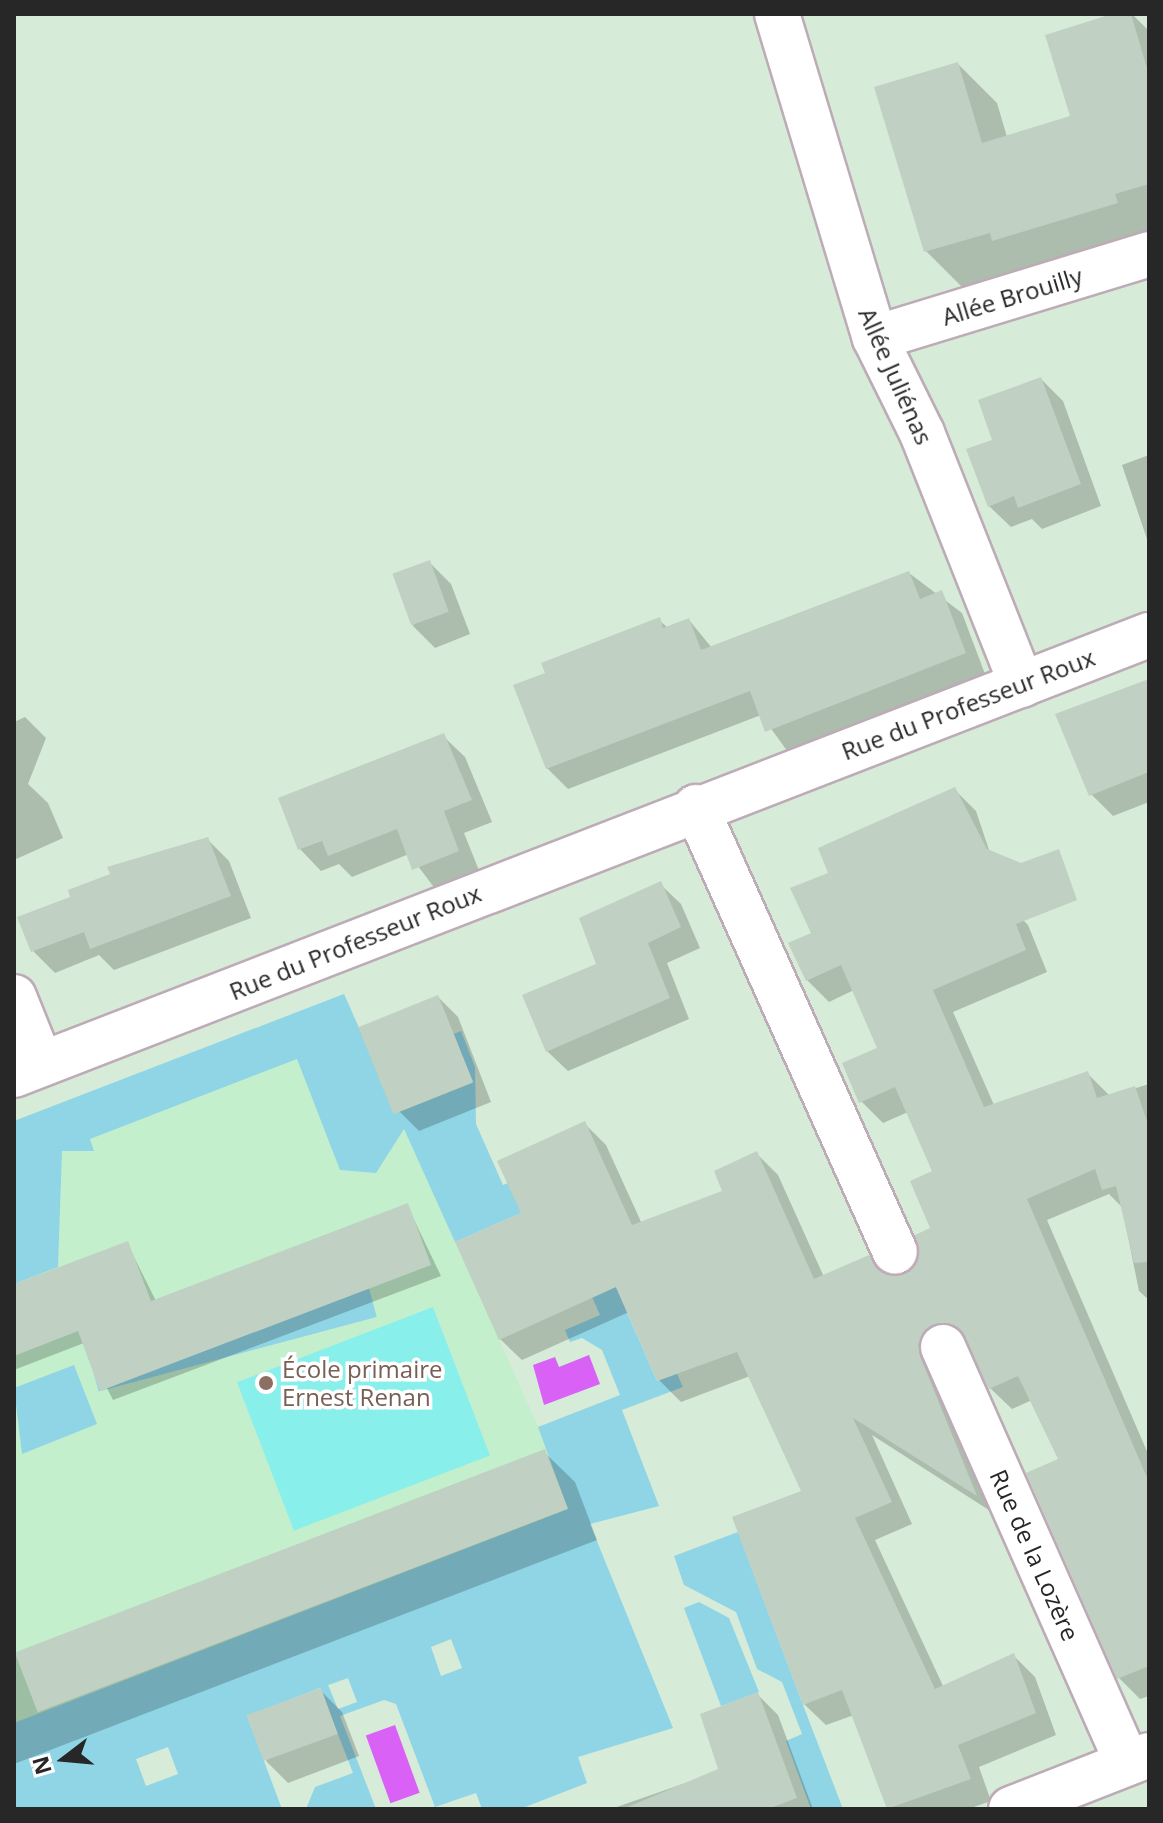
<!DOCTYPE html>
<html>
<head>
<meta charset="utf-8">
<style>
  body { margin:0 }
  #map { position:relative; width:1163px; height:1823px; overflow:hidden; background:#d7ebd9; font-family:"Open Sans",sans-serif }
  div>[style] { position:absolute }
  .education>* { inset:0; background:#c4efcd }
  .green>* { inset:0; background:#8fd5e6; transform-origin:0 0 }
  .pitch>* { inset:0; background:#89efeb; transform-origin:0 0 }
  .water>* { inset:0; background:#d961f6; transform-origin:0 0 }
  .shadow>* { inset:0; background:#0003 }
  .building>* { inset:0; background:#c0d0c3; transform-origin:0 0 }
  .roads { filter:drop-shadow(2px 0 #bdabb6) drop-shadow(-2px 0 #bdabb6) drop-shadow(0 2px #bdabb6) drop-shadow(0 -2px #bdabb6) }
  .minor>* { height:44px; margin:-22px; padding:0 22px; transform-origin:22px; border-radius:22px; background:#fff }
  .dots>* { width:22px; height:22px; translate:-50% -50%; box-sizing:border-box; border:4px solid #fff; border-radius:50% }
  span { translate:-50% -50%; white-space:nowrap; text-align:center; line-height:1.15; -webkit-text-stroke:7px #fff; paint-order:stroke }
  .street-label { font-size:24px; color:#272727 }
  .education-label { font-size:24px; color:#785e54 }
  .left { translate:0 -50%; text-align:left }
  .frame { position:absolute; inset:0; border:16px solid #272727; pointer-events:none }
  .north { position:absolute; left:24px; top:1719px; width:80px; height:80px; -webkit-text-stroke:6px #fff; paint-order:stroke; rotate:254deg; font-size:22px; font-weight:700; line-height:32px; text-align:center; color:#272727 }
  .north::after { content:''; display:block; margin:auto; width:28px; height:36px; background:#272727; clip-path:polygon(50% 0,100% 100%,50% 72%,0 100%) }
</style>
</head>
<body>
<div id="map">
  <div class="education">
    <div style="clip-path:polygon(344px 994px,607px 1580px,14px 1805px,14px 1121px)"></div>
  </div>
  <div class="green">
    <div style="clip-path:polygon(344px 994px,384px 1084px,406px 1109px,472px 1083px,454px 1034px,461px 1031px,475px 1067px,476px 1124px,503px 1185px,533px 1173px,530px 1209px,455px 1242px,404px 1129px,376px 1173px,340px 1170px,297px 1059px,90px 1139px,94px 1151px,62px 1151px,58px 1267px,14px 1284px,14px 1121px)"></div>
    <div style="clip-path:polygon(evenodd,596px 1242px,657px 1381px,677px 1374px,683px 1387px,622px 1410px,659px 1506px,590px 1524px,673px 1728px,578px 1757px,587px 1783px,520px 1809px,482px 1809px,476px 1793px,435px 1807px,396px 1704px,384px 1700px,340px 1716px,376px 1809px,306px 1809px,315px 1787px,353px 1773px,320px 1688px,247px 1716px,282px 1809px,14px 1809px,14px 1723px,568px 1509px,538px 1427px,620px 1395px,602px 1350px,582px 1338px,570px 1342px,565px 1330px,600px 1315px,582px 1274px,596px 1242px,451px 1639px,462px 1668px,441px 1676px,431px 1647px,451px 1639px,596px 1242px,348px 1678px,357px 1702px,338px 1709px,328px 1685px,348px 1678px,596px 1242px,168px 1747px,178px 1774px,146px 1786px,136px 1759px,168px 1747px)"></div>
    <div style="left:369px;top:1288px;width:30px;height:288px;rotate:75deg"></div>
    <div style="clip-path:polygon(74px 1365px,97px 1424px,22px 1454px,14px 1388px)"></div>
    <div style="clip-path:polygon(738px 1532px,803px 1705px,843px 1809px,811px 1809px,786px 1741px,802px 1734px,782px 1682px,757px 1669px,736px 1612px,684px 1585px,674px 1556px)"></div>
    <div style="clip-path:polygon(699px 1602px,729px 1618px,759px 1692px,721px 1706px,684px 1608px)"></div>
  </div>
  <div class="pitch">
    <div style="left:433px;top:1307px;width:159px;height:210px;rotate:69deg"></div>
  </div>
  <div class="water">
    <div style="clip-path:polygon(589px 1355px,600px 1384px,544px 1405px,533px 1365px,555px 1357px,559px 1367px)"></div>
    <div style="left:395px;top:1725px;width:72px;height:31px;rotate:70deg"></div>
  </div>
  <div class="shadow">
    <div style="clip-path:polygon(1119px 14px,1132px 14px,1149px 31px,1149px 238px,965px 290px,926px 251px,958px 64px,997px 103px,1007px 137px,1072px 117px)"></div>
    <div style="clip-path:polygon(1041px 379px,1063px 401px,1101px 506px,1042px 529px,1032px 519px,1011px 527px,989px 506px,995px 441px)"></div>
    <div style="clip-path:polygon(1149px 455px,1149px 545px,1122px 465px)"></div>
    <div style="clip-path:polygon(430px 563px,451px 584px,470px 634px,435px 648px,413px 626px)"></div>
    <div style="clip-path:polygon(909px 573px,962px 613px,985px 674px,788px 752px,761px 715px,568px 789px,547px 768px,547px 675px,659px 620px,668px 628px,689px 620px,712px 648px)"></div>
    <div style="clip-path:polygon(1149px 686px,1149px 802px,1113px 816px,1091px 794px)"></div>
    <div style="clip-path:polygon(25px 717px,46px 738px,28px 784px,48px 803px,63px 838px,14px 860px,14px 722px)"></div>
    <div style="clip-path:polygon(443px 736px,465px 757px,492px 822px,464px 833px,480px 873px,436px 890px,409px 854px,352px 877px,339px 864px,321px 871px,300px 849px)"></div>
    <div style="clip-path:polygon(954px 789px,976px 811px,1007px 904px,1028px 925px,1047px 972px,953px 1012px,994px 1105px,1088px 1074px,1110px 1096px,1149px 1084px,1149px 1300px,1139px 1291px,1122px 1207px,1109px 1194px,1047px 1220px,1149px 1456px,1149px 1696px,1140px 1699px,1119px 1678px,1061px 1460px,1032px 1400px,1012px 1409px,990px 1388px,970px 1347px,956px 1345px,995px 1514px,872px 1435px,912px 1524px,875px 1540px,944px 1688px,1014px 1656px,1035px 1677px,1056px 1735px,979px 1767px,991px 1801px,968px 1809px,890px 1809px,854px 1715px,826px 1725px,804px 1704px,804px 1492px,750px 1376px,681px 1402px,659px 1380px,629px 1312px,522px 1360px,500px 1339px,524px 1214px,585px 1124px,606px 1145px,642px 1224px,725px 1192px,757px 1154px,778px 1175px,824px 1277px,891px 1278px,917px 1268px,933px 1229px,935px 1172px,908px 1112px,883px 1123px,861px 1101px,880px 1049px,854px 990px,829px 1002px,807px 980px,830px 874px)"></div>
    <div style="clip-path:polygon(207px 839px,229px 861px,251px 918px,114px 970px,99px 955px,55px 973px,33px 951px)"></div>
    <div style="clip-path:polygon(660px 884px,681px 904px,700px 948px,667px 963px,689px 1019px,568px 1071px,547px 1051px)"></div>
    <div style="clip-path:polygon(438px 997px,458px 1017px,491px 1102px,419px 1131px,399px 1111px)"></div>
    <div style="clip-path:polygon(407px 1205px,441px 1276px,113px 1400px,84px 1343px,14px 1370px,14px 1286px,127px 1243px,156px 1301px)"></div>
    <div style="clip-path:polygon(544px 1452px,575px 1482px,597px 1540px,14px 1764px,14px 1655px)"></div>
    <div style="clip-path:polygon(320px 1690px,342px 1712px,359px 1756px,288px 1783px,266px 1761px)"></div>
    <div style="clip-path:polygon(758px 1695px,778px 1715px,813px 1809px,611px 1809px,720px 1771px)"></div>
  </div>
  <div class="building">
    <div style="clip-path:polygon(1112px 14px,1131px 14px,1149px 75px,1149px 184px,1115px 194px,1118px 203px,992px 241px,990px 233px,924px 252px,874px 87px,958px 62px,982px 143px,1070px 116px,1045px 35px)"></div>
    <div style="clip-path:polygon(1041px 377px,1081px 484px,1018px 508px,1014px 496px,988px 507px,966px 449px,992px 440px,978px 400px)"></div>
    <div style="left:430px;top:560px;width:55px;height:40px;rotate:70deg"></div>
    <div style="clip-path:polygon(909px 571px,920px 599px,942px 590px,966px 653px,765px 732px,750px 691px,546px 769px,513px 685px,545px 673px,541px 663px,660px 617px,663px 628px,689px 618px,701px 650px)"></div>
    <div style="clip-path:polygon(1149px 679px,1149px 772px,1089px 796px,1055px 714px)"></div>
    <div style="clip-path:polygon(444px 733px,472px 800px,444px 811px,459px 851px,412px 870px,397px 829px,328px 856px,322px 841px,298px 850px,278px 798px)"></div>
    <div style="clip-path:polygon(955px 787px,987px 849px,1021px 863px,1059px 849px,1077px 900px,1016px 924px,1026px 950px,933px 990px,984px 1107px,1088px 1071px,1097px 1098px,1135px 1086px,1149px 1127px,1149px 1262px,1134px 1263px,1116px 1186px,1102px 1190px,1095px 1169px,1027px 1199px,1149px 1482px,1149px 1666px,1117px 1679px,1026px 1473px,1058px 1459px,1018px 1376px,989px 1389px,958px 1327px,932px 1325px,918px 1344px,920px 1356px,977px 1496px,853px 1418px,892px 1502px,855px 1518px,935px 1689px,1014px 1653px,1036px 1713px,958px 1745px,971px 1779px,887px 1809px,842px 1690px,803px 1705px,732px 1517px,801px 1491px,737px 1352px,657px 1381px,616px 1287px,499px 1340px,455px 1242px,521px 1213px,497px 1161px,585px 1121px,632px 1225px,722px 1191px,714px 1171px,757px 1151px,814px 1279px,869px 1255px,892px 1276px,915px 1266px,915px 1235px,930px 1228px,910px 1181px,932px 1171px,895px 1087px,859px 1103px,842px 1063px,877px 1048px,841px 965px,806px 981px,788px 943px,811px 933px,790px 888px,828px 873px,818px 848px)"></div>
    <div style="clip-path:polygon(208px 837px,231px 896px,90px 949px,84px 932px,31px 952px,17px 917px,70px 897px,68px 890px,110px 874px,107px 867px)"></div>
    <div style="clip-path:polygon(661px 881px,681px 927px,648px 943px,670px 998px,546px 1052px,522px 995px,596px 964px,579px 918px)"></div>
    <div style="left:438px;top:995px;width:94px;height:86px;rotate:68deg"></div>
    <div style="clip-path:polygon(408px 1203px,431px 1265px,100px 1391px,78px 1331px,14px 1356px,14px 1284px,128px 1241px,151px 1301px)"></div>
    <div style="left:545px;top:1449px;width:64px;height:568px;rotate:69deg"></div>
    <div style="left:321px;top:1688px;width:49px;height:79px;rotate:70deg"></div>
    <div style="clip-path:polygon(758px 1692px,797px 1798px,768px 1809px,623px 1809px,718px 1769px,700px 1714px)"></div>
  </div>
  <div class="roads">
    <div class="minor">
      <div style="left:777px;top:14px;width:338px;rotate:73.2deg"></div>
      <div style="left:875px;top:338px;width:106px;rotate:63.7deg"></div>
      <div style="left:922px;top:433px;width:271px;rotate:68.4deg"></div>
      <div style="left:875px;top:338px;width:287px;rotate:-17deg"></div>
      <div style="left:696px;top:807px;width:487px;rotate:65.9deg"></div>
      <div style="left:14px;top:997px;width:72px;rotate:68.1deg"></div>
      <div style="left:14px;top:1075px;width:1217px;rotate:-21.19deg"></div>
      <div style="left:943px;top:1347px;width:455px;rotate:66.1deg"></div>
      <div style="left:1011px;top:1809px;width:148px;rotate:-21.4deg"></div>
    </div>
  </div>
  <div class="dots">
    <div style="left:266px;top:1383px;background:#8d6e63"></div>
  </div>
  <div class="street-label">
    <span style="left:1012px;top:296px;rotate:-17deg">Allée Brouilly</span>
    <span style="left:896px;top:376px;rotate:66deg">Allée Juliénas</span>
    <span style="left:968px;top:704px;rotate:-21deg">Rue du Professeur Roux</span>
    <span style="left:355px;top:942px;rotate:-22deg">Rue du Professeur Roux</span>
    <span style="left:1035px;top:1555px;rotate:66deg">Rue de la Lozère</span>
  </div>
  <div class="education-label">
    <span class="left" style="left:282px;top:1383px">École primaire<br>Ernest Renan</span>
  </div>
  <div class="frame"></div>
  <div class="north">N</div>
</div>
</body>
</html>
